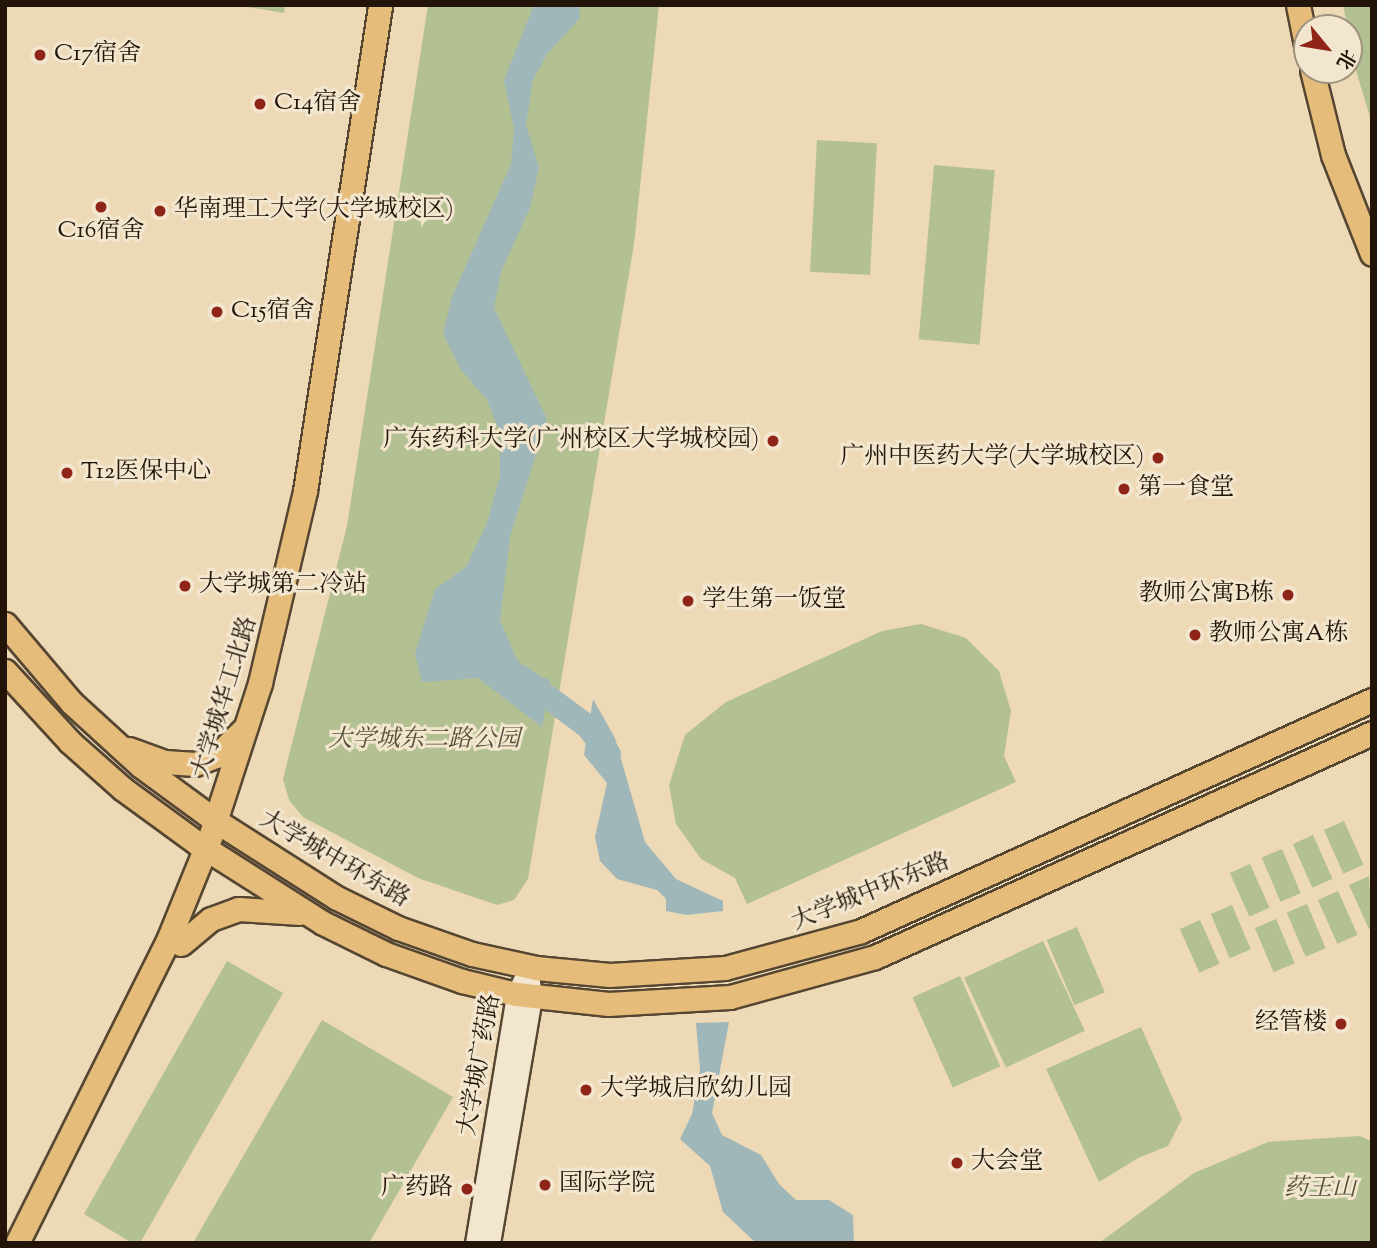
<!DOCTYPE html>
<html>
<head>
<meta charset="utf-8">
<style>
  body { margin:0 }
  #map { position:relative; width:1377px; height:1248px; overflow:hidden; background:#edd9b5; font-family:"Sorts Mill Goudy","Noto Serif SC",serif }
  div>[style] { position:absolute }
  .green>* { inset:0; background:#b2c092; transform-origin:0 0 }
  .water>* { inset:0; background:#a0b7ba }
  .river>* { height:24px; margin:-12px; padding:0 12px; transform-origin:12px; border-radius:12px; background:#a0b7ba }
  .roads { filter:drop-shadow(2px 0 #554632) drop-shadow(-2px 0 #554632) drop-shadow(0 2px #554632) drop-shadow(0 -2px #554632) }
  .minor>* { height:19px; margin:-9.5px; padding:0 9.5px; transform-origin:9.5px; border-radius:9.5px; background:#f3e6cf }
  .major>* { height:23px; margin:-11.5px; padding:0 11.5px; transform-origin:11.5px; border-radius:11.5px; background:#e6bc7a }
  .dots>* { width:19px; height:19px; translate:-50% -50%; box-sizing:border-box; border:4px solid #f3e6cf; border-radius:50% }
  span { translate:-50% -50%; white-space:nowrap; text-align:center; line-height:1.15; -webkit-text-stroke:6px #f3e6cf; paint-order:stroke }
  .poi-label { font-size:24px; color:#221507 }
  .left { translate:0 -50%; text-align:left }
  .right { translate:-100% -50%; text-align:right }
  .street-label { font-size:24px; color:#221507 }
  .park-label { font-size:24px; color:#545138; font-style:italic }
  .frame { position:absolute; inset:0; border:7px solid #221507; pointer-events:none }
  .north { position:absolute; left:1293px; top:14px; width:70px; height:70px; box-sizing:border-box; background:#f3e6cf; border:2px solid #9f927f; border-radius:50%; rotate:120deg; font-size:19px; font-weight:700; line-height:28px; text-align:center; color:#221507 }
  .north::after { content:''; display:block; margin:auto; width:24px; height:32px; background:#8f2418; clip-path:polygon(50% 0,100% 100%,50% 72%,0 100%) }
</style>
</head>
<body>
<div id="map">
  <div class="green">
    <div style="clip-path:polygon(235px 5px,285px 5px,284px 13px)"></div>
    <div style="clip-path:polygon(428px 5px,659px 5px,634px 244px,528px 879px,514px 900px,497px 905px,418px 878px,303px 817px,289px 800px,283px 779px,347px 526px)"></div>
    <div style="clip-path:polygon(1343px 5px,1372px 5px,1372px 123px,1357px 74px)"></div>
    <div style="left:817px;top:140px;width:60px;height:132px;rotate:3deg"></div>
    <div style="left:934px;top:165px;width:61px;height:175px;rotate:5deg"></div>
    <div style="clip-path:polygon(921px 624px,966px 638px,999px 671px,1011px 711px,1004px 756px,1016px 782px,747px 904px,735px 878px,701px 859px,676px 824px,669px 785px,685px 735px,726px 702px,882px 631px)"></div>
    <div style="left:1344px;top:821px;width:48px;height:22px;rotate:66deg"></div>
    <div style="left:1313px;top:835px;width:48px;height:22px;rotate:66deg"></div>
    <div style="left:1282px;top:849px;width:48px;height:22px;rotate:67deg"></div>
    <div style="left:1250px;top:864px;width:48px;height:22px;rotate:66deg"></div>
    <div style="clip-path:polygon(1369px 876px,1372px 928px,1369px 929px,1349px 885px)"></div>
    <div style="left:1338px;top:891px;width:48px;height:22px;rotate:66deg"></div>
    <div style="left:1307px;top:904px;width:48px;height:22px;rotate:67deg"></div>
    <div style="left:1232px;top:905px;width:48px;height:23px;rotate:67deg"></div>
    <div style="left:1276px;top:919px;width:48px;height:23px;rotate:67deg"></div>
    <div style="left:1200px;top:920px;width:48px;height:22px;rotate:66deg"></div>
    <div style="left:1077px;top:927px;width:71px;height:33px;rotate:67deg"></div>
    <div style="left:1043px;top:941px;width:99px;height:87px;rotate:65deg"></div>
    <div style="clip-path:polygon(227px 961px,283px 993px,140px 1243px,132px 1243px,84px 1214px)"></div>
    <div style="left:960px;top:976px;width:99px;height:52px;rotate:66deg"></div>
    <div style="clip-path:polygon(322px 1020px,453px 1097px,369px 1243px,193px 1243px)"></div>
    <div style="clip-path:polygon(1141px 1027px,1182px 1119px,1168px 1146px,1138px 1158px,1099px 1182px,1046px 1069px)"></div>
    <div style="clip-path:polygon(1360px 1136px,1372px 1142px,1372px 1243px,1099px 1243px,1194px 1173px,1268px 1142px)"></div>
  </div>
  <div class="water">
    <div style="clip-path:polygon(534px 5px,579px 5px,580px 18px,547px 54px,533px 80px,526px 125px,539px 167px,530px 208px,501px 272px,494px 308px,547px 419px,510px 537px,500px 620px,517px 660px,528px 671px,550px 680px,542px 727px,478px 678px,422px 682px,415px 654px,435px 589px,466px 567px,487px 523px,500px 476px,500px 433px,487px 400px,461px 370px,443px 334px,452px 297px,511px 164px,514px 129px,504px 80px)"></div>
    <div style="clip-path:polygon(593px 699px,615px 738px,645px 842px,676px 879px,723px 901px,723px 911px,687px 915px,666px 911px,666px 899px,657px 890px,617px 879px,600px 861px,595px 837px,607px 783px,584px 755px)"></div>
    <div style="clip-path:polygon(729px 1022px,712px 1113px,722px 1135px,761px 1155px,779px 1184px,796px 1200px,829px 1200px,853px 1215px,854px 1243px,756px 1243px,723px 1212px,710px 1166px,680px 1139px,692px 1114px,700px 1070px,696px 1023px)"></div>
  </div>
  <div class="river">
    <div style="left:521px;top:677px;width:84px;rotate:36.7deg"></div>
    <div style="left:588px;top:727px;width:34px;rotate:52deg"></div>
  </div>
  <div class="roads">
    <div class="minor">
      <div style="left:475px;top:1243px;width:252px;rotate:-80.6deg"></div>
      <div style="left:516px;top:994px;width:30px;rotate:-64deg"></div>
      <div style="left:490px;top:1243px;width:251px;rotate:-80.3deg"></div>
      <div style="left:532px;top:996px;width:14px;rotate:-98deg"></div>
    </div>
    <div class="major">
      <div style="left:1298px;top:5px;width:46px;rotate:78.7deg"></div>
      <div style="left:1312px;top:70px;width:88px;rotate:76.1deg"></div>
      <div style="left:1333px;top:155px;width:106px;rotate:68.5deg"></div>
      <div style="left:5px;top:624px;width:104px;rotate:49.7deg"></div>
      <div style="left:72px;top:703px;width:93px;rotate:42.4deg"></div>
      <div style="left:141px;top:766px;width:93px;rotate:36.3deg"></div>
      <div style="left:216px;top:821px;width:143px;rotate:32.5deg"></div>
      <div style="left:337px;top:898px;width:68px;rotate:26.2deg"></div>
      <div style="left:398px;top:928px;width:78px;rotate:19.4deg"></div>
      <div style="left:472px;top:954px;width:66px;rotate:12.3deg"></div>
      <div style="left:536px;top:968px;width:74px;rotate:5.4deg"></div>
      <div style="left:610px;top:975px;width:115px;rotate:-3.5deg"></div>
      <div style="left:725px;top:968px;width:141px;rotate:-15.2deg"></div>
      <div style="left:861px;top:931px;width:561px;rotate:-24.33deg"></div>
      <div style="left:5px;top:671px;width:96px;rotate:47.5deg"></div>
      <div style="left:70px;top:742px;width:71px;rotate:41.6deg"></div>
      <div style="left:123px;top:789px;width:92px;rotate:36.1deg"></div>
      <div style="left:197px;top:843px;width:149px;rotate:32.4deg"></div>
      <div style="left:323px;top:923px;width:70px;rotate:26.2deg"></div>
      <div style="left:386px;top:954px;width:81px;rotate:19.6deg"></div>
      <div style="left:462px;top:981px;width:56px;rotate:13.5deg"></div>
      <div style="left:516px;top:994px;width:93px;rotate:6.2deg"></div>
      <div style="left:608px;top:1004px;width:122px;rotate:-3.3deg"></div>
      <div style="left:730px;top:997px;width:150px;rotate:-15.4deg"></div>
      <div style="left:875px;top:957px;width:545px;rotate:-24.26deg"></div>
      <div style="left:129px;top:749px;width:38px;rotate:20deg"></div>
      <div style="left:165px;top:762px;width:30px;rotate:4deg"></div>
      <div style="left:195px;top:764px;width:22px;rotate:-21deg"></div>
      <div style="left:216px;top:756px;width:39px;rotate:-44deg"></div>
      <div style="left:181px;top:944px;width:39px;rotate:-40deg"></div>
      <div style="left:211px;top:919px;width:29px;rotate:-20deg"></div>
      <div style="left:238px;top:909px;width:62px;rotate:3.7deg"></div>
      <div style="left:17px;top:1243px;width:341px;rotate:-63.5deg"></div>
      <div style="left:169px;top:938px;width:109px;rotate:-67.9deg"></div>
      <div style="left:210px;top:837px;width:162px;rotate:-72deg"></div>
      <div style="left:260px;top:683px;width:197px;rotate:-76.8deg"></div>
      <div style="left:305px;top:491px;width:492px;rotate:-81.2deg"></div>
    </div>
  </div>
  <div class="dots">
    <div style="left:40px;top:55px;background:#8f2418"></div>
    <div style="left:260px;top:104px;background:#8f2418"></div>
    <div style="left:101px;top:207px;background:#8f2418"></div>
    <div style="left:160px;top:211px;background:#8f2418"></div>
    <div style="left:217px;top:312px;background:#8f2418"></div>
    <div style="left:773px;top:441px;background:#8f2418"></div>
    <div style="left:1158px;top:458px;background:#8f2418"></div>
    <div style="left:67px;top:473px;background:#8f2418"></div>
    <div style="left:1124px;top:489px;background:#8f2418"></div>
    <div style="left:185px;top:586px;background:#8f2418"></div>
    <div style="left:1288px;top:595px;background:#8f2418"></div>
    <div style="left:688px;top:601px;background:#8f2418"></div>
    <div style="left:1195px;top:635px;background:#8f2418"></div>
    <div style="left:1341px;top:1024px;background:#8f2418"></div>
    <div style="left:586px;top:1090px;background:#8f2418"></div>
    <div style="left:957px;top:1163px;background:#8f2418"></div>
    <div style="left:545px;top:1185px;background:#8f2418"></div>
    <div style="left:467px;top:1189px;background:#8f2418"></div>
  </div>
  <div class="poi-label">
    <span class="left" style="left:54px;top:55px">C17宿舍</span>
    <span class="left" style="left:274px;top:104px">C14宿舍</span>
    <span class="left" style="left:174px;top:211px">华南理工大学(大学城校区)</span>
    <span style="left:101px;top:232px">C16宿舍</span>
    <span class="left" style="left:231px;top:312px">C15宿舍</span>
    <span class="right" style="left:759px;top:441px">广东药科大学(广州校区大学城校园)</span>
    <span class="right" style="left:1144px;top:458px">广州中医药大学(大学城校区)</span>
    <span class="left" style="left:81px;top:473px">T12医保中心</span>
    <span class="left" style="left:1138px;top:489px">第一食堂</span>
    <span class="left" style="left:199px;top:586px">大学城第二冷站</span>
    <span class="right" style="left:1274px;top:595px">教师公寓B栋</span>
    <span class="left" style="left:702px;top:601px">学生第一饭堂</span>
    <span class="left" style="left:1209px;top:635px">教师公寓A栋</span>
    <span class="right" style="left:1327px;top:1024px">经管楼</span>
    <span class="left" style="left:600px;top:1090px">大学城启欣幼儿园</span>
    <span class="left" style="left:971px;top:1163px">大会堂</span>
    <span class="left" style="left:559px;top:1185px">国际学院</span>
    <span class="right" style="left:453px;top:1189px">广药路</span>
  </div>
  <div class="street-label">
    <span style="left:226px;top:698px;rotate:-73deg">大学城华工北路</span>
    <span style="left:334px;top:860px;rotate:30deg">大学城中环东路</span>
    <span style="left:871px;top:893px;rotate:-22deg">大学城中环东路</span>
    <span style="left:481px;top:1065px;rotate:-80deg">大学城广药路</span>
  </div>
  <div class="park-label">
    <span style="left:424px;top:741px">大学城东二路公园</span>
    <span style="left:1320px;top:1190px">药王山</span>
  </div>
  <div class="frame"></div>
  <div class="north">北</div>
</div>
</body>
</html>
